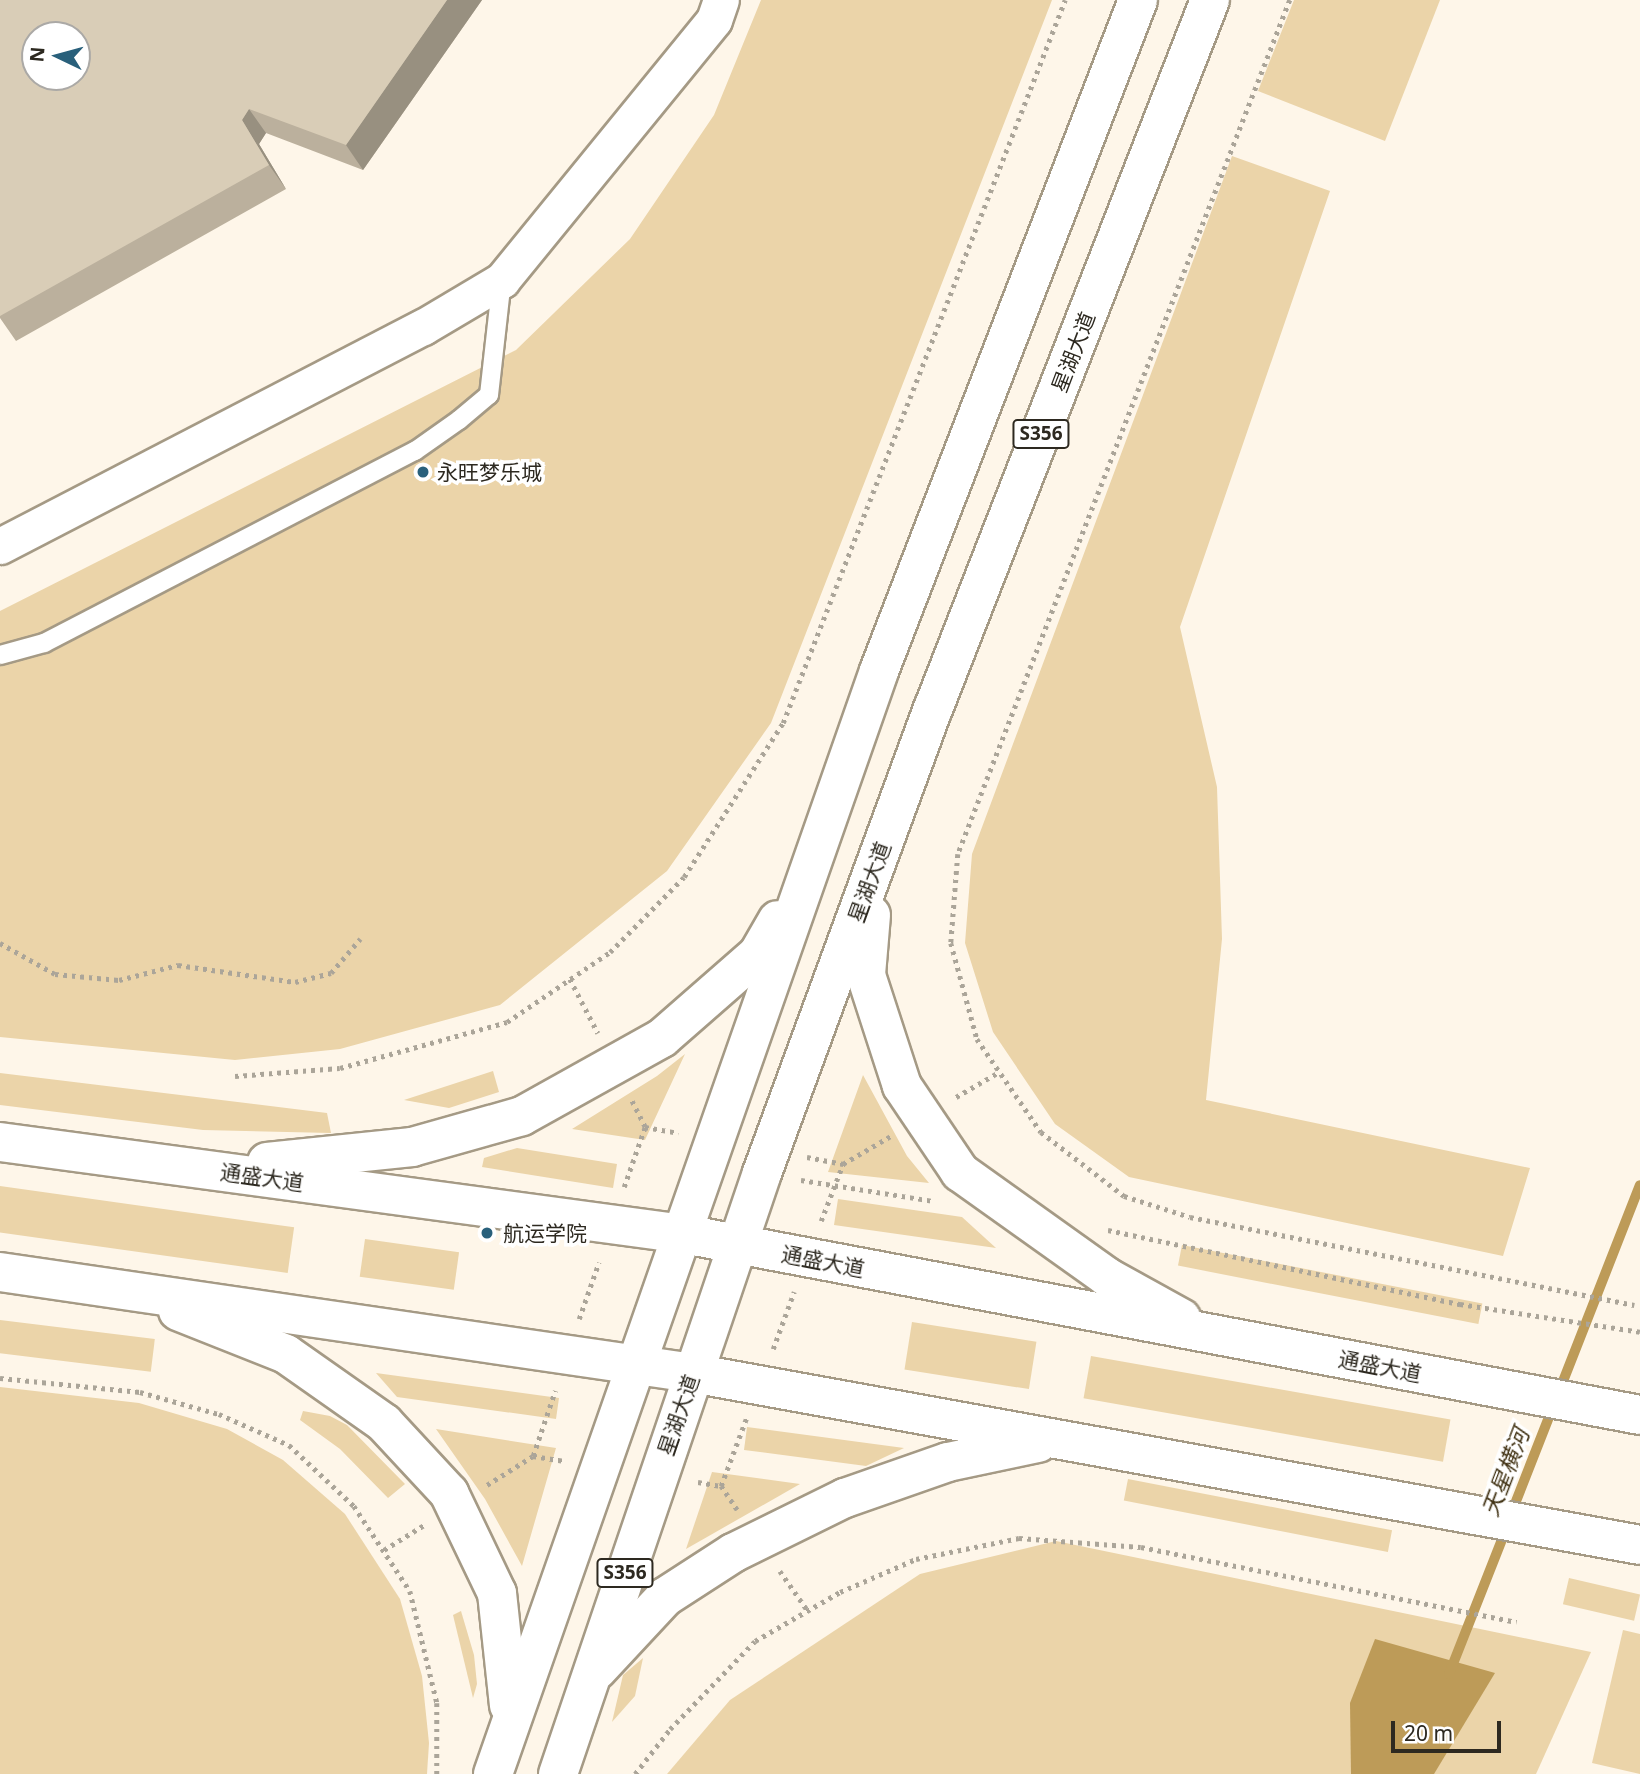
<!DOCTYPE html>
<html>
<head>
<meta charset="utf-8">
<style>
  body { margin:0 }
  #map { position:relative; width:1640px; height:1774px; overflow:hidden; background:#fef6e9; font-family:"Noto Sans","Noto Sans SC",sans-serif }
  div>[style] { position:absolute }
  .green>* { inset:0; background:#ebd4a9; transform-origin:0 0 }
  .water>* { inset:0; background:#bd9b58 }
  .stream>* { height:10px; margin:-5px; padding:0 5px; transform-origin:5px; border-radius:5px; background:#bd9b58 }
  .path>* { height:4.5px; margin-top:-2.25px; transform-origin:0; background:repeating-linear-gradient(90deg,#aba599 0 3.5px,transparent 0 8.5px) }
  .roads { filter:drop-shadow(2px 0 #a59a85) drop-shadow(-2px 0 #a59a85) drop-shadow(0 2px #a59a85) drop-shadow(0 -2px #a59a85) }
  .service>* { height:18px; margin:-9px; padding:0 9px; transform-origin:9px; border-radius:9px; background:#fff }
  .minor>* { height:35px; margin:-17.5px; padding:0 17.5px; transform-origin:17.5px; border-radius:17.5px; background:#fff }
  .primary>* { height:38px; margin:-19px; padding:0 19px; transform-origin:19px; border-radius:19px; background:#fff }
  .wall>* { inset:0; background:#bbb09d }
  .shaded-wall>* { inset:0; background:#989080 }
  .building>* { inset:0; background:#d9cdb7 }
  .dots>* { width:19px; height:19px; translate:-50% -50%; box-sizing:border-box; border:4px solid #fff; border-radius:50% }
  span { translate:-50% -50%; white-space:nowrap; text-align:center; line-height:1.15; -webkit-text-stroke:7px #fff; paint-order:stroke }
  .shield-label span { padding:2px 5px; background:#fff; border:2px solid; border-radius:5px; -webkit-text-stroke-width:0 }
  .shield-label { font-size:19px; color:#2d2920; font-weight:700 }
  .street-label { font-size:21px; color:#2d2920 }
  .poi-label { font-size:21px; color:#2d2920 }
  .left { translate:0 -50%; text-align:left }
  .water-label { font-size:23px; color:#423315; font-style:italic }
  .north { position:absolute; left:21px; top:21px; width:70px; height:70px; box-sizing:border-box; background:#fff; border:2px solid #aba9a6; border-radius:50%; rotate:275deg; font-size:19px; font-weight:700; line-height:28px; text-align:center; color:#2d2920 }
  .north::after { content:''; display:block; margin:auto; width:24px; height:32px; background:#29607b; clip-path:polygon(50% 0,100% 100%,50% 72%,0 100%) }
  .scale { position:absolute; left:1391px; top:1721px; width:110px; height:32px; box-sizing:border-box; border:4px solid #2d2920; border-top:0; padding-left:9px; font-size:21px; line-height:24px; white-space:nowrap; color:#2d2920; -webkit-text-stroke:5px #fff; paint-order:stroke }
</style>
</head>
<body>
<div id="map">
  <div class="green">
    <div style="clip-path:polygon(761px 0,1052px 0,771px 723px,667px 871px,500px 1005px,340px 1049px,235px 1060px,0 1037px,0 611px,516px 350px,630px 239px,714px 115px)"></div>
    <div style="clip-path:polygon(1294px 0,1440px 0,1385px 141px,1258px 91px)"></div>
    <div style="clip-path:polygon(1232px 156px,1330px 191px,1180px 627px,1217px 787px,1222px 939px,1206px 1100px,1530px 1168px,1503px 1256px,1129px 1177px,1055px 1124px,993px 1032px,965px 943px,972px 854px)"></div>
    <div style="clip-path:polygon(685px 1054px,645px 1140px,572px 1129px,657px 1076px)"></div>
    <div style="clip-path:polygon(493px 1071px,499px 1092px,449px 1108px,404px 1100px)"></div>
    <div style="clip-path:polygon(0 1073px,327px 1113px,331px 1133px,203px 1130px,0 1105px)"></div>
    <div style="clip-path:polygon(863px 1075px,907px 1156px,929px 1183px,828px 1172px)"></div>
    <div style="clip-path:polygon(517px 1148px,617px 1164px,613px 1188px,482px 1167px,484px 1158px)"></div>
    <div style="left:0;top:1186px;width:297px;height:46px;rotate:8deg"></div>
    <div style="clip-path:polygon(838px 1199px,962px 1217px,996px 1248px,834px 1225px)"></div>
    <div style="left:365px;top:1239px;width:95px;height:38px;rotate:8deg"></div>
    <div style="left:1182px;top:1245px;width:306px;height:21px;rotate:11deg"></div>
    <div style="left:0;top:1320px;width:156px;height:33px;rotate:7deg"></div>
    <div style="left:912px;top:1322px;width:126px;height:48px;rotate:9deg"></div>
    <div style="left:1091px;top:1356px;width:365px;height:43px;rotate:10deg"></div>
    <div style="clip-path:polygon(376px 1373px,559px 1398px,556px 1419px,397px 1397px)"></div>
    <div style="clip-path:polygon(0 1387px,139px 1403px,227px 1429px,283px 1460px,345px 1514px,400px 1599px,422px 1676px,429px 1743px,427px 1774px,0 1774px)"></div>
    <div style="clip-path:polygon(303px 1411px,330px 1416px,347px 1425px,405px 1484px,388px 1498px,340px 1449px,300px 1420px)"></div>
    <div style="clip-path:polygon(747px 1427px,904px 1448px,866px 1466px,744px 1450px)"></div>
    <div style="clip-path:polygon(436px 1429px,556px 1448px,522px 1566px,485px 1499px)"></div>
    <div style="clip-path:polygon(712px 1472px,800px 1484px,686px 1549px)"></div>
    <div style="left:1128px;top:1479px;width:269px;height:22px;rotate:11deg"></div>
    <div style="clip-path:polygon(1056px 1541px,1591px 1652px,1536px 1774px,667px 1774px,730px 1700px,920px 1574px)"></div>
    <div style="left:1569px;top:1578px;width:73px;height:27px;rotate:13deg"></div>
    <div style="clip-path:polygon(461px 1611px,474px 1655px,477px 1684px,473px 1698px,453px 1615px)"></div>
    <div style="clip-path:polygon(1623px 1630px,1640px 1634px,1640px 1774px,1592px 1763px)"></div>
    <div style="clip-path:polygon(643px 1658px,635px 1696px,612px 1722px,623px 1675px)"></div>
  </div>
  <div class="water">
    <div style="clip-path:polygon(1375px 1639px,1495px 1673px,1434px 1774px,1351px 1774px,1350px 1703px)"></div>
  </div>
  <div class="stream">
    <div style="left:1511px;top:1514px;width:353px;rotate:-68.6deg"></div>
    <div style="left:1449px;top:1674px;width:156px;rotate:-68.5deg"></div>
  </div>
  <div class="path">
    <div style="left:1290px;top:0;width:916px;rotate:111.24deg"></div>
    <div style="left:958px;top:854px;width:89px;rotate:94.5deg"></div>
    <div style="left:951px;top:943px;width:99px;rotate:74.8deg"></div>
    <div style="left:977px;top:1039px;width:113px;rotate:55.5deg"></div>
    <div style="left:1041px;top:1132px;width:105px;rotate:37.6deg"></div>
    <div style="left:1124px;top:1196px;width:69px;rotate:17.7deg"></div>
    <div style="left:1190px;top:1217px;width:453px;rotate:11.2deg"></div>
    <div style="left:0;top:943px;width:63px;rotate:29.4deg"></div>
    <div style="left:55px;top:974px;width:64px;rotate:5.4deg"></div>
    <div style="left:119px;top:980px;width:61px;rotate:-14.3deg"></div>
    <div style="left:178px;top:965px;width:118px;rotate:8.3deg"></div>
    <div style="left:295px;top:982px;width:37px;rotate:-14deg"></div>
    <div style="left:331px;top:973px;width:45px;rotate:-49.5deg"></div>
    <div style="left:570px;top:979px;width:61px;rotate:62.6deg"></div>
    <div style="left:235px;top:1076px;width:105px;rotate:-4.4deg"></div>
    <div style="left:340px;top:1068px;width:173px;rotate:-15.4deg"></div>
    <div style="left:507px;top:1022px;width:125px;rotate:-34.2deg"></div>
    <div style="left:610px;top:952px;width:105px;rotate:-45.4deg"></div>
    <div style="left:684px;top:877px;width:183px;rotate:-57.3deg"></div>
    <div style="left:783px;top:723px;width:776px;rotate:-68.69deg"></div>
    <div style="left:956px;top:1097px;width:50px;rotate:-30.2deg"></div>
    <div style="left:645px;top:1127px;width:34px;rotate:10deg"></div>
    <div style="left:807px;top:1157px;width:37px;rotate:11deg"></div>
    <div style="left:801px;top:1180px;width:135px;rotate:9deg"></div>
    <div style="left:624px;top:1187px;width:64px;rotate:-70.7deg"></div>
    <div style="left:645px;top:1127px;width:33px;rotate:-117deg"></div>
    <div style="left:821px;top:1221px;width:61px;rotate:-68.9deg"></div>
    <div style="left:843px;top:1164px;width:56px;rotate:-30.3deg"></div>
    <div style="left:1108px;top:1230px;width:360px;rotate:11.9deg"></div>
    <div style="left:1460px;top:1304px;width:182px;rotate:8.8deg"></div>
    <div style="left:579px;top:1319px;width:60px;rotate:-70.7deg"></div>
    <div style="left:773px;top:1349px;width:61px;rotate:-69.8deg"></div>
    <div style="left:0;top:1378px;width:141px;rotate:5.7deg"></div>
    <div style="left:140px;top:1392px;width:82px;rotate:15.6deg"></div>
    <div style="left:219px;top:1414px;width:77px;rotate:23.9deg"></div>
    <div style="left:289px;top:1445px;width:89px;rotate:43.2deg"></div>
    <div style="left:354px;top:1506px;width:102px;rotate:56.6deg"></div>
    <div style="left:410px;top:1591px;width:115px;rotate:76.4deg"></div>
    <div style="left:437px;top:1703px;width:71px;rotate:90deg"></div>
    <div style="left:533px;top:1456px;width:69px;rotate:-71.3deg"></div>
    <div style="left:698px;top:1482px;width:23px;rotate:10deg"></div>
    <div style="left:487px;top:1485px;width:54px;rotate:-32.2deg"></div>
    <div style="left:533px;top:1456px;width:32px;rotate:9deg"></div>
    <div style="left:737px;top:1510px;width:29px;rotate:-124deg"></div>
    <div style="left:721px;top:1486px;width:72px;rotate:-69.5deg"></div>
    <div style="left:384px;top:1550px;width:47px;rotate:-32deg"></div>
    <div style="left:780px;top:1571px;width:49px;rotate:55deg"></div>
    <div style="left:635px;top:1774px;width:57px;rotate:-52.1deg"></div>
    <div style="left:670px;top:1729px;width:122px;rotate:-46deg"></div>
    <div style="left:755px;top:1641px;width:98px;rotate:-30deg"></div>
    <div style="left:840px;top:1592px;width:83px;rotate:-23.5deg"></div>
    <div style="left:916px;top:1559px;width:105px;rotate:-11.5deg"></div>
    <div style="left:1019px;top:1538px;width:122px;rotate:4.2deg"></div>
    <div style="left:1141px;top:1547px;width:383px;rotate:11.3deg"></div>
  </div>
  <div class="roads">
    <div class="service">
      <div style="left:0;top:655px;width:46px;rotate:-15.3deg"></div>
      <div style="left:44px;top:643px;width:418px;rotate:-27.4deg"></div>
      <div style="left:415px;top:451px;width:54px;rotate:-35.2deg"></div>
      <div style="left:459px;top:420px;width:39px;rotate:-40deg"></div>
      <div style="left:489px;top:395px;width:116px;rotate:-83.6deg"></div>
    </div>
    <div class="minor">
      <div style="left:0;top:546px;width:476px;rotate:-27.4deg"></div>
      <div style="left:423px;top:327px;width:92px;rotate:-30.7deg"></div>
      <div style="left:502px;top:280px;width:335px;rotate:-50.8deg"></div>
      <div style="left:714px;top:20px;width:21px;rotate:-71deg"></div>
    </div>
    <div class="primary">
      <div style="left:871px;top:915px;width:60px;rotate:94.8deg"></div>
      <div style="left:866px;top:975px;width:117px;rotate:72deg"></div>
      <div style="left:902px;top:1086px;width:104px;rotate:56deg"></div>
      <div style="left:960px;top:1172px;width:181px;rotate:35.5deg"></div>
      <div style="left:1107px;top:1277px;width:85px;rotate:29deg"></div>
      <div style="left:0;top:1142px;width:690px;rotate:7.66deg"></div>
      <div style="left:684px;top:1234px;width:973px;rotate:10.72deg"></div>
      <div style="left:267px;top:1162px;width:146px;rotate:-5.9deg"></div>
      <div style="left:412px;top:1147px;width:114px;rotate:-15.7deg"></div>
      <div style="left:522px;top:1116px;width:160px;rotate:-29.1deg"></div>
      <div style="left:662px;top:1038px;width:128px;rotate:-41.2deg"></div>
      <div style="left:758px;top:954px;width:39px;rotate:-60deg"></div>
      <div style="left:0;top:1272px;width:699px;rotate:8.3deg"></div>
      <div style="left:692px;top:1373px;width:963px;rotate:10.28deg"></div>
      <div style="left:178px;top:1311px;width:116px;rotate:21.7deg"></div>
      <div style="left:286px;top:1354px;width:120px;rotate:35.1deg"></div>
      <div style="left:384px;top:1423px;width:96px;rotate:47.1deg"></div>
      <div style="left:449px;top:1493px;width:111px;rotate:64.4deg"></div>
      <div style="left:497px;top:1593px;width:113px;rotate:83.9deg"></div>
      <div style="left:597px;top:1670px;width:100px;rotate:-47deg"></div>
      <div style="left:665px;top:1597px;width:81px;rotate:-32.9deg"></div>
      <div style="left:733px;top:1553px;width:125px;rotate:-26.2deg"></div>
      <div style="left:845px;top:1498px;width:109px;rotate:-19.3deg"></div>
      <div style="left:948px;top:1462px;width:92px;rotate:-11.9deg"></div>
      <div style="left:493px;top:1774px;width:1169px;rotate:-70.71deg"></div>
      <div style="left:879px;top:671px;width:719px;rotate:-68.89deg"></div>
      <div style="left:558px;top:1774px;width:635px;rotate:-71.25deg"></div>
      <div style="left:762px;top:1173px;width:495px;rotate:-69.8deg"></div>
      <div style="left:933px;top:709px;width:761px;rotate:-68.66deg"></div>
    </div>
  </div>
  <div class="wall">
    <div style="clip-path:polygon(0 0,482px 0,363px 170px,266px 133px,259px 144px,286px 189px,16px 341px,0 318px)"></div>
  </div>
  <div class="shaded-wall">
    <div style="clip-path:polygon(447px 0,482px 0,363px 170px,346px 145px)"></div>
    <div style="clip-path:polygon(249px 109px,266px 133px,259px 144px,286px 189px,269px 165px,242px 120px)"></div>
  </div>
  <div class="building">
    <div style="clip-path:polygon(evenodd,0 0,447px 0,346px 145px,249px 109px,242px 120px,269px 165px,0 316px,0 0,35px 35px,77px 35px,77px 77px,35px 77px,35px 35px)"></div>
  </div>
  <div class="dots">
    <div style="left:423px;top:472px;background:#29607b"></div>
    <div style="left:487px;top:1233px;background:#29607b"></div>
  </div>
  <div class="shield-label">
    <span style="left:1041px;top:434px">S356</span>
    <span style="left:625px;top:1573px">S356</span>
  </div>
  <div class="street-label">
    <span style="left:1073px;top:352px;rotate:-69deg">星湖大道</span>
    <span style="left:869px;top:882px;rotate:-70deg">星湖大道</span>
    <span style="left:262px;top:1177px;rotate:8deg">通盛大道</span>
    <span style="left:823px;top:1261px;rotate:11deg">通盛大道</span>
    <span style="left:1380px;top:1366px;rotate:11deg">通盛大道</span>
    <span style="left:678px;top:1415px;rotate:-71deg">星湖大道</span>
  </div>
  <div class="poi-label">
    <span class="left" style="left:437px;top:472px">永旺梦乐城</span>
    <span class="left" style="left:503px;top:1233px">航运学院</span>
  </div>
  <div class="water-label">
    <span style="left:1505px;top:1472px;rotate:-69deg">天星横河</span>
  </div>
  <div class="north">N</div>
  <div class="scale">20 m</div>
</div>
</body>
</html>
